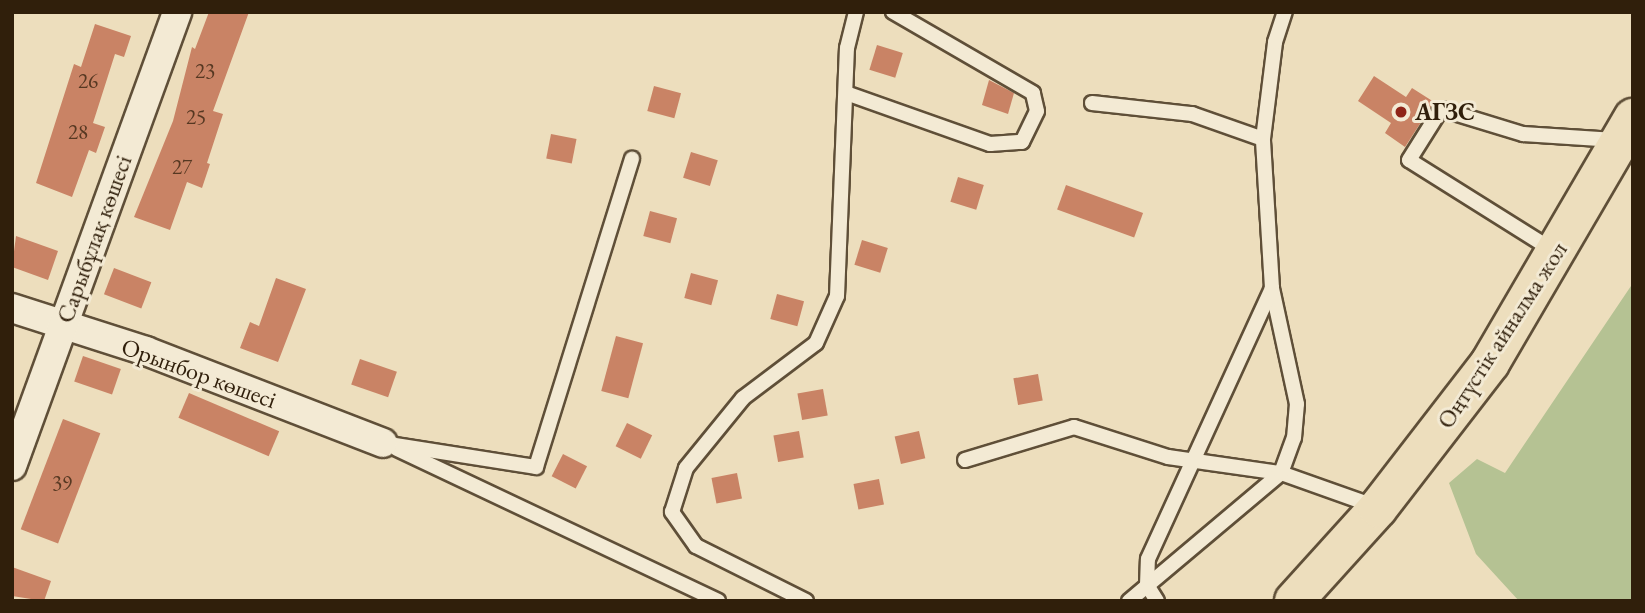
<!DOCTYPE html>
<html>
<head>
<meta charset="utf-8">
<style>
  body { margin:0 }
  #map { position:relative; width:1645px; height:613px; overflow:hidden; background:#eddebd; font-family:"EB Garamond",serif }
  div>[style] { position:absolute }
  .green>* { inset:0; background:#b5c293 }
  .building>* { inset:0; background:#c98365; transform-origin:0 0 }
  .roads { filter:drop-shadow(2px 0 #5f4f38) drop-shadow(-2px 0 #5f4f38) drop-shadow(0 2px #5f4f38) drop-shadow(0 -2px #5f4f38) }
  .service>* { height:14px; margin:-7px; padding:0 7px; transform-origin:7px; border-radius:7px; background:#f3ead4 }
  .minor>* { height:28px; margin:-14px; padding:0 14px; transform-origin:14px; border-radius:14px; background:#f3ead4 }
  .trunk>* { height:38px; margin:-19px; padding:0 19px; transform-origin:19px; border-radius:19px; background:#eddebd }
  .dots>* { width:19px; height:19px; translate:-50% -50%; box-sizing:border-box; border:4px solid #f3ead4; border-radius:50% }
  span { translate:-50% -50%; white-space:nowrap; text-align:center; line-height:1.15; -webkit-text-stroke:6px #f3ead4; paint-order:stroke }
  .number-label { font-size:21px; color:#563822 }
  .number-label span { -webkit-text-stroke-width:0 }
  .poi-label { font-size:24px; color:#301f0b; font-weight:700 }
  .left { translate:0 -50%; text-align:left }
  .street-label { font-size:24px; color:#301f0b }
  .frame { position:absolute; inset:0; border:14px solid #301f0b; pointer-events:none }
</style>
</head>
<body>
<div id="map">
  <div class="green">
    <div style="clip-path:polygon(1633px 283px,1633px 601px,1519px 601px,1476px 554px,1449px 483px,1477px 459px,1505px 473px)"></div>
  </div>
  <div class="building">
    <div style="clip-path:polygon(209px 12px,249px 12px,213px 111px,223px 114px,207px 163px,210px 164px,202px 188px,187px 182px,170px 230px,134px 217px,173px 121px,192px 47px,195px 49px)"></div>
    <div style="clip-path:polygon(95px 24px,131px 36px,124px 57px,115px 54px,93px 123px,105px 127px,96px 153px,89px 150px,72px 197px,36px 183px,74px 64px,81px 67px)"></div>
    <div style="left:877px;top:45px;width:27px;height:26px;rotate:17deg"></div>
    <div style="clip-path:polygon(1374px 76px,1406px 97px,1412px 88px,1434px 102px,1405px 147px,1385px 133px,1391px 123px,1358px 101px)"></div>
    <div style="clip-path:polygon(989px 80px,1014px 93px,1008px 114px,982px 105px)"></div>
    <div style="left:654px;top:86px;width:28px;height:26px;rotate:15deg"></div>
    <div style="left:551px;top:134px;width:26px;height:25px;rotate:11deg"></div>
    <div style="left:691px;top:152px;width:28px;height:27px;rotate:17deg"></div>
    <div style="left:958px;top:177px;width:27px;height:26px;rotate:17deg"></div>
    <div style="left:1066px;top:185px;width:82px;height:26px;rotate:20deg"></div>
    <div style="left:650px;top:211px;width:28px;height:26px;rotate:15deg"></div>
    <div style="clip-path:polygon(16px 236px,58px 251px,48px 280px,12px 267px)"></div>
    <div style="left:862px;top:240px;width:27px;height:26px;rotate:17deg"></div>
    <div style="left:114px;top:268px;width:40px;height:28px;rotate:21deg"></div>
    <div style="left:691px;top:273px;width:28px;height:26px;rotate:15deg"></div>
    <div style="clip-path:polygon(276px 278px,306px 289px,278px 362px,240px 348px,250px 322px,259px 326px)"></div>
    <div style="left:777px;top:294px;width:28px;height:26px;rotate:15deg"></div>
    <div style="left:616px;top:336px;width:28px;height:57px;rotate:15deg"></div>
    <div style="left:83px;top:356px;width:40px;height:27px;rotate:19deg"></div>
    <div style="left:360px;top:359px;width:39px;height:27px;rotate:19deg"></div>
    <div style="left:1038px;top:374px;width:27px;height:25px;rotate:80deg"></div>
    <div style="left:823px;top:389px;width:27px;height:26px;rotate:80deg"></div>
    <div style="left:189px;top:393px;width:98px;height:27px;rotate:23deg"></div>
    <div style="left:63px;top:419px;width:40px;height:118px;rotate:21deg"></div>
    <div style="left:627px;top:423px;width:28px;height:26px;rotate:26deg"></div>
    <div style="left:799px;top:431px;width:27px;height:26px;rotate:80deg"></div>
    <div style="left:919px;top:431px;width:28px;height:25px;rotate:77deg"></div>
    <div style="left:563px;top:454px;width:27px;height:25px;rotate:27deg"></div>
    <div style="left:737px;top:473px;width:26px;height:26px;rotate:79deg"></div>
    <div style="left:879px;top:479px;width:26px;height:26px;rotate:79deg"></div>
    <div style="clip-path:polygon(12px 567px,51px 581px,44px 601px,12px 596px)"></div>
  </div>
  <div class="roads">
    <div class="service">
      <div style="left:846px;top:93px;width:153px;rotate:19.5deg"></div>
      <div style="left:990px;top:144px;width:32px;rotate:-4deg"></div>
      <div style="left:1022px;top:142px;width:34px;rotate:-64deg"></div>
      <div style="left:1037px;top:111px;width:18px;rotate:-103deg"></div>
      <div style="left:1033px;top:93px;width:162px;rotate:-149.9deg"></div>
      <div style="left:1092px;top:103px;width:101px;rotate:6.3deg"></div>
      <div style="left:1192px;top:114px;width:75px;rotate:19.4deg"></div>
      <div style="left:1554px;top:251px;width:171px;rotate:-147.9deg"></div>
      <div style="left:1409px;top:160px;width:60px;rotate:-57.9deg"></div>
      <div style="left:1441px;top:109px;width:86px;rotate:17deg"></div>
      <div style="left:1523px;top:134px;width:92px;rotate:3.7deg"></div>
      <div style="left:383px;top:443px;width:155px;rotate:8.9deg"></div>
      <div style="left:536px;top:467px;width:323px;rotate:-72.7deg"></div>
      <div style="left:397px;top:449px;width:355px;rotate:25.3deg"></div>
      <div style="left:965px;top:460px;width:114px;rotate:-16.8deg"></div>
      <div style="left:1074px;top:427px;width:99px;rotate:17.7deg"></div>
      <div style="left:1168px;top:457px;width:114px;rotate:8.1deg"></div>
      <div style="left:1281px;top:473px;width:99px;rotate:19.5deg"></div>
      <div style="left:806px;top:601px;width:123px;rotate:-153.4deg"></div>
      <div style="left:696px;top:546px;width:42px;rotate:-125.2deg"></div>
      <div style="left:672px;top:512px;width:46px;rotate:-72.3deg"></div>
      <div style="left:686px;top:468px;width:90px;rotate:-50.8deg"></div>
      <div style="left:743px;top:398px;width:91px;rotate:-37deg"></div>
      <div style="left:816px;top:343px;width:51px;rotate:-65.9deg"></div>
      <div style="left:837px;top:296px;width:248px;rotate:-87.7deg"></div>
      <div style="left:847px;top:48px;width:37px;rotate:-76deg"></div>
      <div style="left:1129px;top:601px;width:199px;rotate:-40.1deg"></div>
      <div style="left:1281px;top:473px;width:37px;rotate:-70deg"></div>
      <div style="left:1294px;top:438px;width:34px;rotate:-85deg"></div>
      <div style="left:1297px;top:404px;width:119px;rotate:-102.2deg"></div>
      <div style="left:1157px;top:601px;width:19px;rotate:-122deg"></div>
      <div style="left:1147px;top:585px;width:26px;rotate:-88deg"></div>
      <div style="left:1148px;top:559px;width:298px;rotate:-65.4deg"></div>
      <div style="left:1272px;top:288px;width:149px;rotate:-93.5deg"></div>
      <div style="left:1263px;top:139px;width:98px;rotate:-82.9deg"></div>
      <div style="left:1275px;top:42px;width:32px;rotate:-72deg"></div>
    </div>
    <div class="minor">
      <div style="left:12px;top:308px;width:141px;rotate:17.8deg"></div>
      <div style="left:146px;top:351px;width:254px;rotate:21.2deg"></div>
      <div style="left:12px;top:466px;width:483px;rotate:-70deg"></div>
    </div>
    <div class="trunk">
      <div style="left:1294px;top:601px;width:125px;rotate:-47.9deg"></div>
      <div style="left:1378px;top:508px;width:183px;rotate:-52.3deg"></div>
      <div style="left:1490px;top:363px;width:284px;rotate:-59.7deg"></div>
    </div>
  </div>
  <div class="dots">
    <div style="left:1401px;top:112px;background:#8f2418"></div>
  </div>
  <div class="number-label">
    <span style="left:205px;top:71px">23</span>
    <span style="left:88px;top:81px">26</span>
    <span style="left:196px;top:117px">25</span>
    <span style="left:78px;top:132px">28</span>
    <span style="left:182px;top:167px">27</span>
    <span style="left:62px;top:483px">39</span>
  </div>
  <div class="poi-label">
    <span class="left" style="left:1415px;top:112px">АГЗС</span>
  </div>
  <div class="street-label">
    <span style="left:94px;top:239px;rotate:-70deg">Сарыбұлақ көшесі</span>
    <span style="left:1502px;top:335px;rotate:-57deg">Оңтүстік айналма жол</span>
    <span style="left:199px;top:373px;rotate:20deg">Орынбор көшесі</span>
  </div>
  <div class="frame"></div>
</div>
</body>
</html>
